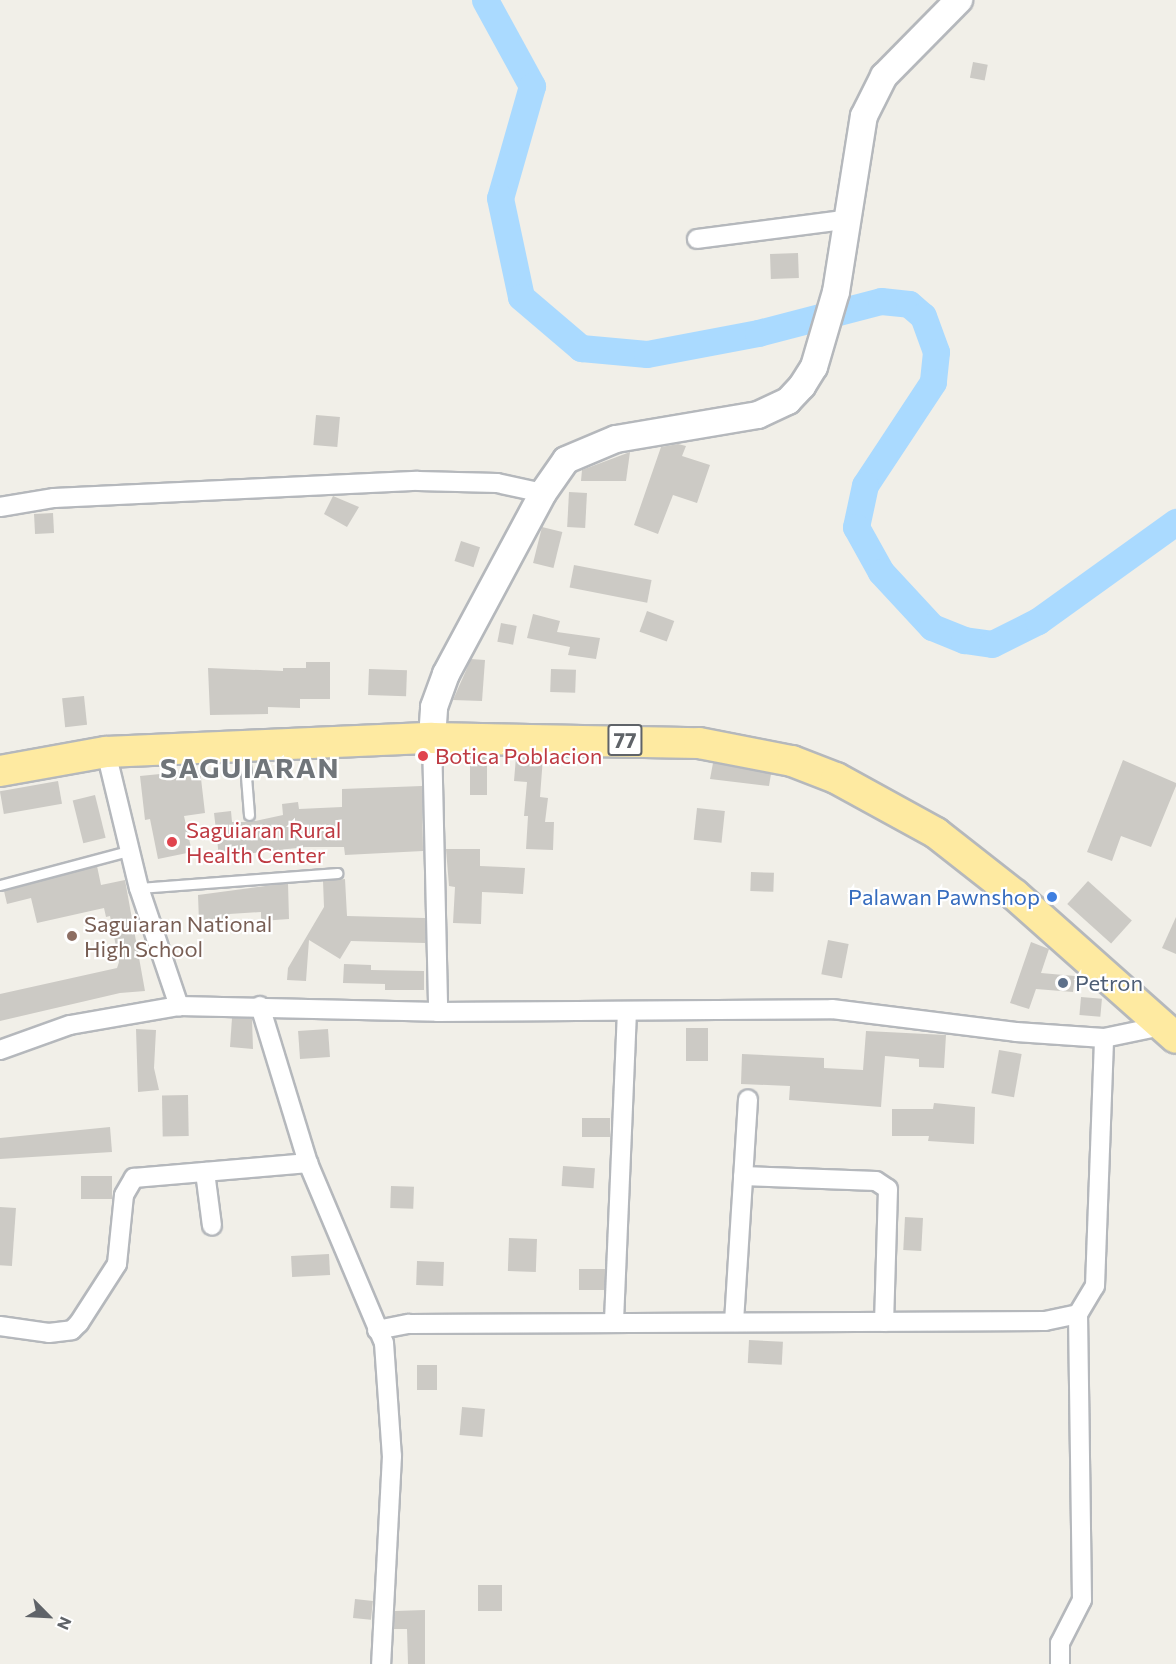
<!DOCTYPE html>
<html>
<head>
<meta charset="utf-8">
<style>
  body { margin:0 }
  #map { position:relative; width:1176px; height:1664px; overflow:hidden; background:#f1efe8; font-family:Commissioner,sans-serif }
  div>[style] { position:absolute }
  .river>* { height:27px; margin:-13.5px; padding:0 13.5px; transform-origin:13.5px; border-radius:13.5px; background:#aadaff }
  .building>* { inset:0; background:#cccac5; transform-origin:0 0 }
  .roads { filter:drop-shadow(2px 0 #b5b8bc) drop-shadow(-2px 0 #b5b8bc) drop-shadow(0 2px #b5b8bc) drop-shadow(0 -2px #b5b8bc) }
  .service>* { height:9px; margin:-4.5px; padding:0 4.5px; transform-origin:4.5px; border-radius:4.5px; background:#fff }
  .minor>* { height:18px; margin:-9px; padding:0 9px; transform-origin:9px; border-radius:9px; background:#fff }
  .secondary>* { height:26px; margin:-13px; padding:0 13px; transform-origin:13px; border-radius:13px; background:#fff }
  .trunk>* { height:30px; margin:-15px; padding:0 15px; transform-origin:15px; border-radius:15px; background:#feeaa1 }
  .dots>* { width:16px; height:16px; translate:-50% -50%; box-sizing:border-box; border:3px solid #fff; border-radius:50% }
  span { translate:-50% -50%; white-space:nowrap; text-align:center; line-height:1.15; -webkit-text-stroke:4.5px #fff; paint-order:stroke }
  .shield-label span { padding:2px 4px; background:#fff; border:2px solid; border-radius:4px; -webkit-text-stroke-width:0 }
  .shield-label { font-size:21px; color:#5f6368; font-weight:700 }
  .health-label { font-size:22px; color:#be3a42 }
  .left { translate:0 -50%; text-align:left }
  .shop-label { font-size:22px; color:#366cbe }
  .right { translate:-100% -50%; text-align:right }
  .education-label { font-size:22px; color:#785e54 }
  .service-label { font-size:22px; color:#4e5e75 }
  .district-label { font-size:28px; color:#70757a; font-weight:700; letter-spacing:1.5px }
  .north { position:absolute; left:18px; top:1586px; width:60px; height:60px; -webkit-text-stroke:4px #fff; paint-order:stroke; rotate:114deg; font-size:16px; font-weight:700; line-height:24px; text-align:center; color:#5f6368 }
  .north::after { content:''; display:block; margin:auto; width:21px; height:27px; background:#5f6368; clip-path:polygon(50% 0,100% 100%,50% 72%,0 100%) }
</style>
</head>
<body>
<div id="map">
  <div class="river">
    <div style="left:485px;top:0;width:98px;rotate:61.3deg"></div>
    <div style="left:532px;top:86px;width:116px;rotate:105.9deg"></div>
    <div style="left:500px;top:198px;width:101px;rotate:78deg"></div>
    <div style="left:521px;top:297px;width:79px;rotate:40.4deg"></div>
    <div style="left:581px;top:348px;width:66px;rotate:5.2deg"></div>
    <div style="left:647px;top:354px;width:113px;rotate:-10.7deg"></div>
    <div style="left:758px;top:333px;width:127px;rotate:-14.6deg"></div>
    <div style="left:881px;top:301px;width:28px;rotate:6deg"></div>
    <div style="left:909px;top:304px;width:18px;rotate:41deg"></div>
    <div style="left:923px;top:316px;width:38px;rotate:70deg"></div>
    <div style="left:936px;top:352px;width:30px;rotate:96deg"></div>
    <div style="left:933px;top:382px;width:123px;rotate:123.4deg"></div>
    <div style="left:865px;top:485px;width:43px;rotate:102.1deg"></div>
    <div style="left:856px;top:527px;width:51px;rotate:60.9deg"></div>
    <div style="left:881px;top:572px;width:75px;rotate:47.2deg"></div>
    <div style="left:932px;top:627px;width:35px;rotate:22deg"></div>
    <div style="left:964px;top:640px;width:28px;rotate:8deg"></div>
    <div style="left:992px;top:644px;width:51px;rotate:-26.6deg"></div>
    <div style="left:1038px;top:621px;width:170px;rotate:-35.7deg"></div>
  </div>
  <div class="building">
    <div style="left:973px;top:62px;width:15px;height:16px;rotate:11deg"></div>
    <div style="left:798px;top:253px;width:25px;height:28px;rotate:88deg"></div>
    <div style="left:316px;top:415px;width:24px;height:30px;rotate:5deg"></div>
    <div style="clip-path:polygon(678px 444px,686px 446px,682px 456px,710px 465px,697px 503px,673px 495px,658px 534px,634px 525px,661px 447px)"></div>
    <div style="clip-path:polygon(630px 452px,626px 481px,581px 481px,582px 470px)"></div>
    <div style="left:569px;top:492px;width:18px;height:35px;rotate:3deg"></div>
    <div style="clip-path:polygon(333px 496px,359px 507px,347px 527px,324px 514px)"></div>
    <div style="left:53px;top:513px;width:20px;height:19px;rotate:87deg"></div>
    <div style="left:542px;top:527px;width:21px;height:37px;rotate:14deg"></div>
    <div style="left:461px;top:541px;width:20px;height:21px;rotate:18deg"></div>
    <div style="left:574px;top:565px;width:79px;height:23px;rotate:11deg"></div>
    <div style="left:647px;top:611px;width:29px;height:22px;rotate:20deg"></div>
    <div style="clip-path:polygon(533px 614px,560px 621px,557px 632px,600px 638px,596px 659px,568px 655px,570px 647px,527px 638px)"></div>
    <div style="left:501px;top:623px;width:16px;height:19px;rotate:11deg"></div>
    <div style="clip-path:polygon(471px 659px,485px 660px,482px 701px,453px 700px)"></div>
    <div style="clip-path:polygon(306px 662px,330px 662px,330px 699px,300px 699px,300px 708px,268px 707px,268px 714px,210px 715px,208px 668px,283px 671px,283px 668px,306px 668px)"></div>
    <div style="left:369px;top:669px;width:38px;height:26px;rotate:2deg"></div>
    <div style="left:551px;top:669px;width:25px;height:23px;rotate:2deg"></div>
    <div style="left:84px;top:696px;width:29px;height:22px;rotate:84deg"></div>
    <div style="left:470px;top:756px;width:17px;height:39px"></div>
    <div style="clip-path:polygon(516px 757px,543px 757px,540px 797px,548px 798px,545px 822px,554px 822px,553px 850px,526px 849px,528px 816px,524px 816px,527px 782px,514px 781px)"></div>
    <div style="clip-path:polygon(1123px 760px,1176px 783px,1176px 786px,1151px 847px,1121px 836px,1112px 861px,1087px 852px)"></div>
    <div style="clip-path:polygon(713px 763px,771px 774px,769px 786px,710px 779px)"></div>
    <div style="clip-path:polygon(200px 770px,205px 813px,184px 816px,192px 852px,158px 859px,150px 819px,145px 820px,140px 776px)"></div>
    <div style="left:58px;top:781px;width:23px;height:59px;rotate:80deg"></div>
    <div style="clip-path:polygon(422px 786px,423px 851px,345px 855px,344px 847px,305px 847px,219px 857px,214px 813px,231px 811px,232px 822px,250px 822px,283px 815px,282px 804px,298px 802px,299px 809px,342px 807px,342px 789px)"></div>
    <div style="left:95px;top:795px;width:44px;height:23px;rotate:76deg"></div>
    <div style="left:697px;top:808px;width:28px;height:32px;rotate:6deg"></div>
    <div style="clip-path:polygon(446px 849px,480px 849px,480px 866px,525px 868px,523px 894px,482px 892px,481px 924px,453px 923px,455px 887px,449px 886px)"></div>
    <div style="clip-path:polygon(97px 866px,101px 885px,125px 880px,145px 991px,120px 993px,0 1021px,0 994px,117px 968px,119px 962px,110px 916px,106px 917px,104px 908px,37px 923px,31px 898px,7px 904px,4px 891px)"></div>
    <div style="left:751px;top:872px;width:23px;height:19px;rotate:2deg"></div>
    <div style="clip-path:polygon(345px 879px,347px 916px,425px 918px,425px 943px,351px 941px,340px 959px,309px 940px,306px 981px,287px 980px,288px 968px,324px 907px,323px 881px)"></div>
    <div style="left:1088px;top:881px;width:59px;height:31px;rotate:42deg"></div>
    <div style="clip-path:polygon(288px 883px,289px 919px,261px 921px,261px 912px,229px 914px,230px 920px,199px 922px,198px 895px)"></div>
    <div style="clip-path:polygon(1176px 917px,1176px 954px,1162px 948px)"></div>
    <div style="left:828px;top:940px;width:21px;height:35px;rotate:11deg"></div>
    <div style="clip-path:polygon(1031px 942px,1049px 949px,1041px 973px,1075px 976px,1073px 992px,1036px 989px,1029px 1009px,1010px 1003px)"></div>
    <div style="clip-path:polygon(344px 964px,371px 965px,371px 970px,424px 971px,424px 990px,385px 990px,385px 984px,343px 983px)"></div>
    <div style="left:1081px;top:997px;width:21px;height:18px;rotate:5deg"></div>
    <div style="clip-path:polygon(232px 1018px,252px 1019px,253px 1049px,230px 1047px)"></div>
    <div style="left:686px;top:1028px;width:22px;height:33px"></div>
    <div style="clip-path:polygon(136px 1029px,156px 1030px,154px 1068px,159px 1090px,138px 1092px)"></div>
    <div style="left:328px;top:1029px;width:28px;height:30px;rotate:86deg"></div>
    <div style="clip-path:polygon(866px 1031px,946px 1035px,944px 1068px,919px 1067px,919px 1059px,885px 1056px,881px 1107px,789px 1100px,790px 1086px,741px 1084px,742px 1054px,824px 1058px,824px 1068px,863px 1070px)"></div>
    <div style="left:999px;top:1050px;width:23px;height:44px;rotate:10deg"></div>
    <div style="left:188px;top:1095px;width:41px;height:26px;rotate:89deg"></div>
    <div style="clip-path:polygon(934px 1103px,975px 1107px,974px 1144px,928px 1141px,929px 1136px,892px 1136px,892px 1109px,933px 1109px)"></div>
    <div style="left:582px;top:1118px;width:28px;height:19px"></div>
    <div style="clip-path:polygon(110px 1127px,112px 1152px,0 1159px,0 1138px)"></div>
    <div style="left:563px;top:1166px;width:32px;height:20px;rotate:4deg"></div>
    <div style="left:112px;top:1176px;width:23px;height:31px;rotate:90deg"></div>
    <div style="left:391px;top:1186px;width:23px;height:22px;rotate:2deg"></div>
    <div style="left:0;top:1207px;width:16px;height:58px;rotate:4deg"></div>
    <div style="left:905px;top:1217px;width:18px;height:33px;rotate:3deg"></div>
    <div style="left:509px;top:1238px;width:28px;height:33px;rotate:2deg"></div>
    <div style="left:329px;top:1254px;width:21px;height:38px;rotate:87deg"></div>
    <div style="left:417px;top:1261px;width:27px;height:24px;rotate:2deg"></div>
    <div style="left:579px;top:1269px;width:26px;height:21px"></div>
    <div style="left:749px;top:1340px;width:34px;height:23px;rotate:3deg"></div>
    <div style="left:417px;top:1365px;width:20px;height:25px"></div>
    <div style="left:462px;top:1407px;width:23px;height:28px;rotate:5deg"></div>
    <div style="left:478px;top:1585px;width:24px;height:26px"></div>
    <div style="left:355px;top:1599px;width:18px;height:19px;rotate:6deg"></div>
    <div style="clip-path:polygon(425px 1610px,425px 1664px,408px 1664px,407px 1629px,394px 1629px,395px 1611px)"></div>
  </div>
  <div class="roads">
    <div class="service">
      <div style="left:244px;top:751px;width:64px;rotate:85.5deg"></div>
      <div style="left:0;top:885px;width:132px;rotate:-14.9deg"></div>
      <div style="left:139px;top:888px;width:199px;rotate:-4.3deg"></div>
    </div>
    <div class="minor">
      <div style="left:697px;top:239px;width:154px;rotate:-7.4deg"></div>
      <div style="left:0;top:507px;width:55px;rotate:-9.5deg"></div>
      <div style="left:54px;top:498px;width:364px;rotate:-2.7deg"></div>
      <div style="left:418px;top:481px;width:79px;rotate:1.5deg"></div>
      <div style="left:497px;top:483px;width:47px;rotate:12.3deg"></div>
      <div style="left:432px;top:738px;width:274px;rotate:88.7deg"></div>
      <div style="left:106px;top:752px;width:140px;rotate:76.4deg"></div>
      <div style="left:139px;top:888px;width:125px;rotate:71.3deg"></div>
      <div style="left:260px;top:1006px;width:164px;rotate:73deg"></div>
      <div style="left:308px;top:1163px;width:195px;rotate:67.1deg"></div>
      <div style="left:384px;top:1343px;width:113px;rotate:86deg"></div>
      <div style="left:392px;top:1456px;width:208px;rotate:93deg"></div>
      <div style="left:0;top:1050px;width:74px;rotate:-19.7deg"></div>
      <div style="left:70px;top:1025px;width:111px;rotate:-9.9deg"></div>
      <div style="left:179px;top:1006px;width:259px;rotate:1.3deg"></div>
      <div style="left:438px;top:1012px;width:394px;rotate:-0.4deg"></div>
      <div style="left:832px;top:1009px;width:185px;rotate:7.1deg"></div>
      <div style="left:1016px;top:1032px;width:88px;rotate:3.9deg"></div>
      <div style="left:1104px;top:1038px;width:59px;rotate:-11.7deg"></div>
      <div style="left:205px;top:1172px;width:54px;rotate:82.6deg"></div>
      <div style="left:743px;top:1176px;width:133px;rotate:2.2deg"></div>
      <div style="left:876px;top:1181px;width:14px;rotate:34deg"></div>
      <div style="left:888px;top:1189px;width:133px;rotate:91.7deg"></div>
      <div style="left:614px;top:1321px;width:310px;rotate:-87.6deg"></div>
      <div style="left:734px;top:1322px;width:223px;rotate:-86.4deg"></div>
      <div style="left:0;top:1326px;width:49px;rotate:8.1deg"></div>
      <div style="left:49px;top:1333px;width:23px;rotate:-7deg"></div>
      <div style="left:72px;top:1330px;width:10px;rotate:-45deg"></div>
      <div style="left:79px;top:1323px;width:70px;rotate:-57.2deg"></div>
      <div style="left:117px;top:1264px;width:69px;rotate:-84.2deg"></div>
      <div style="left:124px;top:1195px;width:20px;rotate:-60deg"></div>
      <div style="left:134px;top:1178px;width:175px;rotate:-4.9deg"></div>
      <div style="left:377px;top:1330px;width:33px;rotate:-11deg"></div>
      <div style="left:409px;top:1324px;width:636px;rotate:-0.27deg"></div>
      <div style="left:1045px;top:1321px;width:34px;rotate:-12deg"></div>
      <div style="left:1060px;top:1664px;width:21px;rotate:-90deg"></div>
      <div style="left:1060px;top:1643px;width:48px;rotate:-62.9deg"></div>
      <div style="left:1082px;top:1600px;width:286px;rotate:-90.8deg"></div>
      <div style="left:1078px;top:1314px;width:33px;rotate:-59deg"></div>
      <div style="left:1095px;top:1286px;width:248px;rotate:-87.9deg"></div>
    </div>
    <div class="secondary">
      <div style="left:432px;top:738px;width:31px;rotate:-86deg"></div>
      <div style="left:434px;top:707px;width:35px;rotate:-70deg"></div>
      <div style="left:446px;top:674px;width:205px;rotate:-61.8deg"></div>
      <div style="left:543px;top:493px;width:40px;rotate:-55.1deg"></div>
      <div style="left:566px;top:460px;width:54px;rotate:-22.8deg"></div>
      <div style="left:616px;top:439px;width:144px;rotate:-9.6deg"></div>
      <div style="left:758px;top:415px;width:33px;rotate:-25deg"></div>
      <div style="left:788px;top:401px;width:21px;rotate:-47deg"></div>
      <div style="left:802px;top:386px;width:22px;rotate:-58deg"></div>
      <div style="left:814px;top:367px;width:78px;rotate:-73.7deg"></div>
      <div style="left:836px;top:292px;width:178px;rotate:-81deg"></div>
      <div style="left:864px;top:116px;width:45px;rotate:-63.4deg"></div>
      <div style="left:884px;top:76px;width:107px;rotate:-45.4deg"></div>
    </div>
    <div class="trunk">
      <div style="left:0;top:771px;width:108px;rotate:-10.2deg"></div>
      <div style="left:106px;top:752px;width:326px;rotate:-2.5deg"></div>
      <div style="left:432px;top:738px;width:267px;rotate:1.1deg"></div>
      <div style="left:699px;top:743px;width:95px;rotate:11deg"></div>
      <div style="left:792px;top:761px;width:47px;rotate:21.1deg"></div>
      <div style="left:836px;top:778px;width:114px;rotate:28.8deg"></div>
      <div style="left:936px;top:833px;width:100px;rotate:38.1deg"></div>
      <div style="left:1015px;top:895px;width:215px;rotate:41.6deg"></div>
    </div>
  </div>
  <div class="dots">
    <div style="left:423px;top:756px;background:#e0444e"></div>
    <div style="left:172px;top:842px;background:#e0444e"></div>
    <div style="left:1052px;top:897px;background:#3f7fe0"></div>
    <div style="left:72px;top:936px;background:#8d6e63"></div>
    <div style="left:1063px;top:983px;background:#5c6f8a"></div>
  </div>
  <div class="shield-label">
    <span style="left:625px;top:740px">77</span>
  </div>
  <div class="health-label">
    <span class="left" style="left:435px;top:756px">Botica Poblacion</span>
    <span class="left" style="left:186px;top:842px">Saguiaran Rural<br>Health Center</span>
  </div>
  <div class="shop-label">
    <span class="right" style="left:1040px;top:897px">Palawan Pawnshop</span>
  </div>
  <div class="education-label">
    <span class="left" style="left:84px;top:936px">Saguiaran National<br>High School</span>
  </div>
  <div class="service-label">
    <span class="left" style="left:1075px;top:983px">Petron</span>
  </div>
  <div class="district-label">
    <span style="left:250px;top:767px">SAGUIARAN</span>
  </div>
  <div class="north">N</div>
</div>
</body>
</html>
